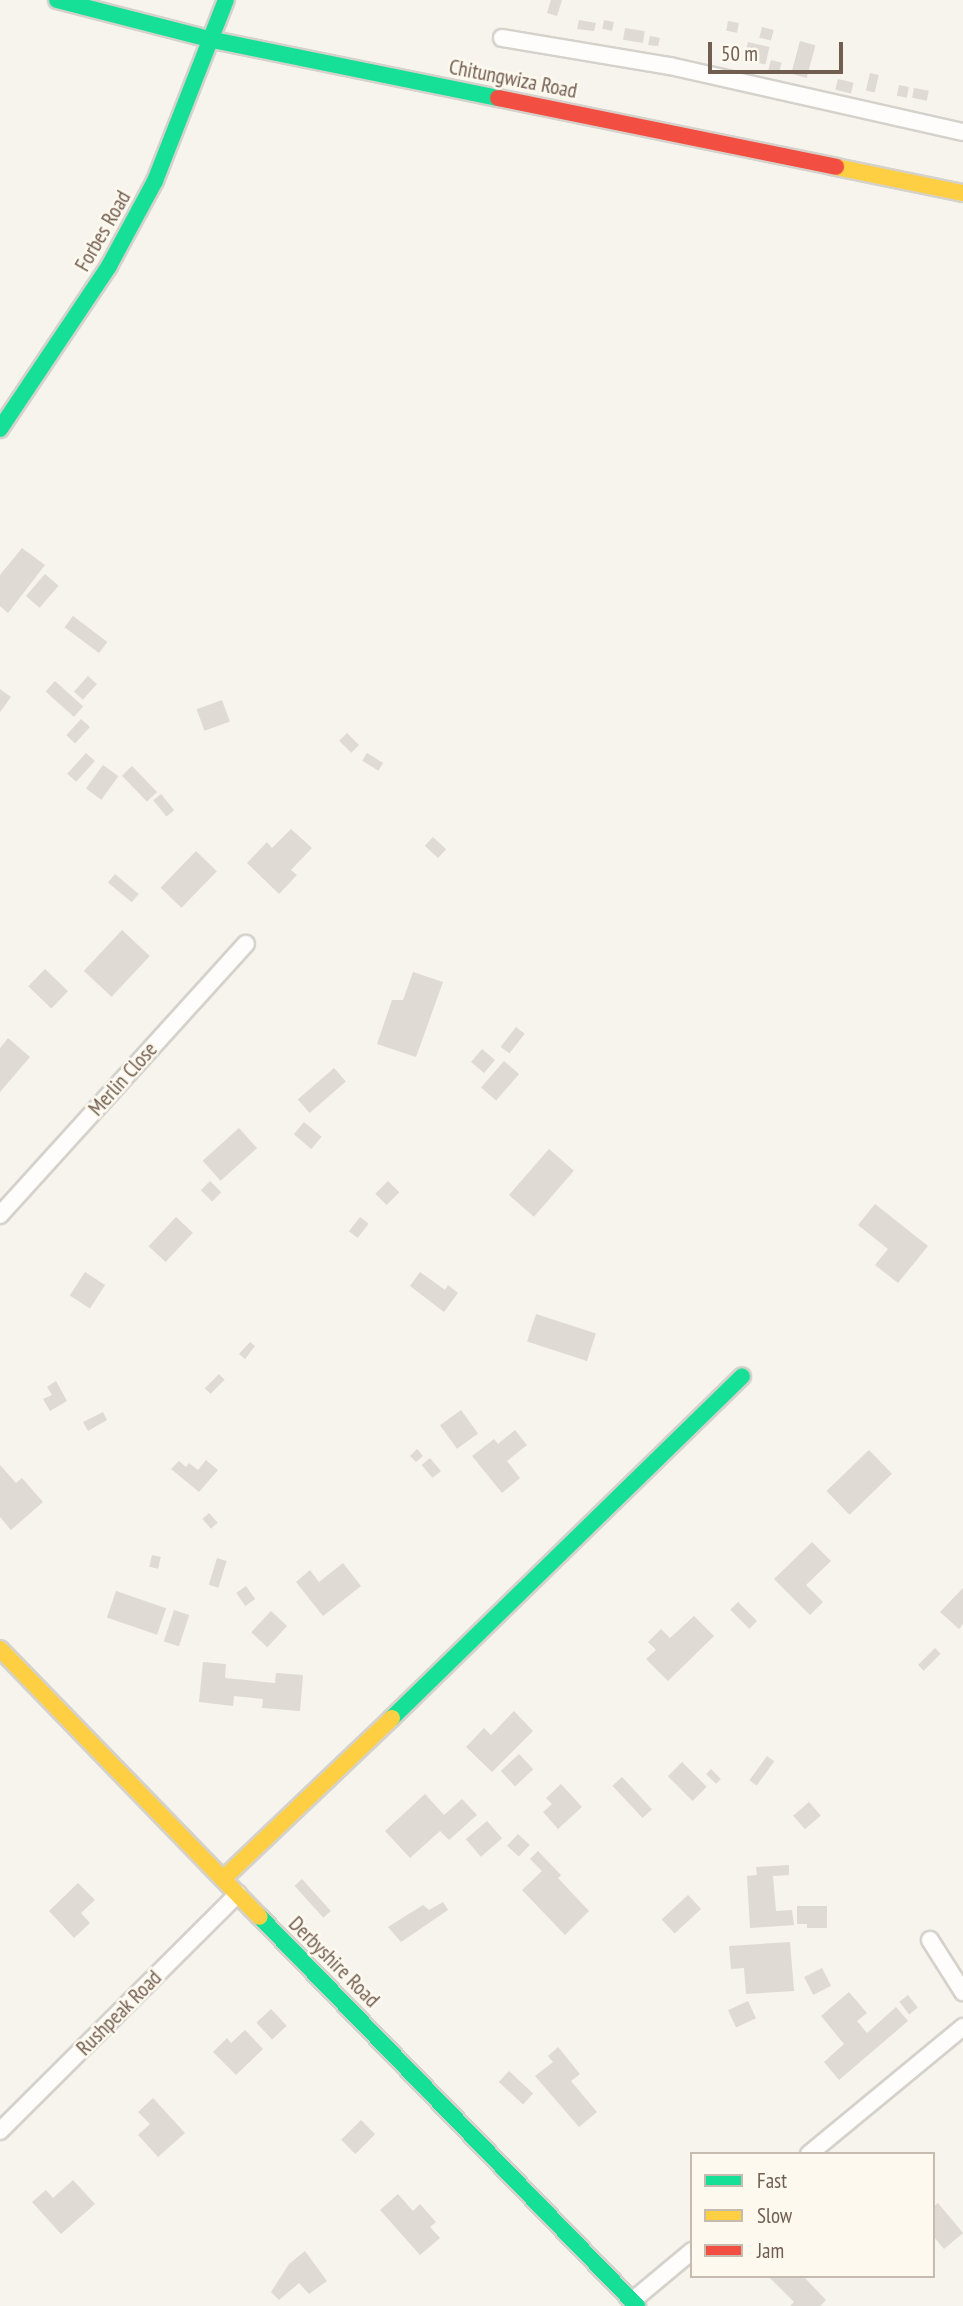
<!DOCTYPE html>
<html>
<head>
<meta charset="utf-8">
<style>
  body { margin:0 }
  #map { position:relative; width:963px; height:2306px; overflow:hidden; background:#f6f4ed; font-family:"PT Sans Narrow",sans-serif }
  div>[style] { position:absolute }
  .building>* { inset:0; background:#dfdad3; transform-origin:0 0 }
  .roads { filter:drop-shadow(2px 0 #d5d1cb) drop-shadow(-2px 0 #d5d1cb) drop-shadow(0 2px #d5d1cb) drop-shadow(0 -2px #d5d1cb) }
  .street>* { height:16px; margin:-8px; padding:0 8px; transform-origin:8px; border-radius:8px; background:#fefdfc }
  .fast>* { height:16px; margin:-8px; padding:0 8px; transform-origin:8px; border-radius:8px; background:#16e098 }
  .slow>* { height:16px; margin:-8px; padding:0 8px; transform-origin:8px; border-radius:8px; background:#ffcf43 }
  .jam>* { height:16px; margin:-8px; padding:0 8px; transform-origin:8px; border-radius:8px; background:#f24e42 }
  span { translate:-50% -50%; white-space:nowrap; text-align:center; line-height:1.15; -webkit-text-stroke:5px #fdf9ef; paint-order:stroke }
  .street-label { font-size:21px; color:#725e50 }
  .legend { position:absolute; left:690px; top:2152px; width:245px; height:126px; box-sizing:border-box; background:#fdf9ef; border:2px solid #c5bbaf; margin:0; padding:9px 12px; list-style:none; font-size:21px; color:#725e50 }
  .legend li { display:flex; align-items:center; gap:14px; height:35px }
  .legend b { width:35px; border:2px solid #c5bbaf }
  .scale { position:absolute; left:708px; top:42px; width:135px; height:32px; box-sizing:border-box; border:4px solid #725e50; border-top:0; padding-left:9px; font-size:21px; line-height:24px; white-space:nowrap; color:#725e50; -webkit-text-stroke:5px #fdf9ef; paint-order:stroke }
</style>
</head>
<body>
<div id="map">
  <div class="building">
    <div style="clip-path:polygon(551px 0,562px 0,557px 16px,547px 13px)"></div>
    <div style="clip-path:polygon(579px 20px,596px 23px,594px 31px,577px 29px)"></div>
    <div style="left:604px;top:20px;width:10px;height:9px;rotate:11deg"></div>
    <div style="left:728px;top:21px;width:11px;height:10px;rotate:10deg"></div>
    <div style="left:762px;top:27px;width:12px;height:11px;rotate:14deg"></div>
    <div style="left:625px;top:28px;width:20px;height:12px;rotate:9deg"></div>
    <div style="clip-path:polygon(650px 36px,660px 38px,658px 46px,648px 45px)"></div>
    <div style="left:800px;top:41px;width:16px;height:34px;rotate:15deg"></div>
    <div style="left:748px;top:42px;width:22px;height:18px;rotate:13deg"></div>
    <div style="left:771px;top:60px;width:11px;height:12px;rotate:15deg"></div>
    <div style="left:870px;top:73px;width:9px;height:18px;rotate:13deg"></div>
    <div style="left:838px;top:79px;width:16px;height:11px;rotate:14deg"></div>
    <div style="left:899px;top:85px;width:10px;height:11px;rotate:11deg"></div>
    <div style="left:914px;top:88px;width:15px;height:10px;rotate:11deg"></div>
    <div style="clip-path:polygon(22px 548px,45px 565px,8px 613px,0 606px,0 575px)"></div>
    <div style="left:45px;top:574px;width:18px;height:29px;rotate:41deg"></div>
    <div style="left:73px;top:616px;width:43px;height:14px;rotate:37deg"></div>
    <div style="left:88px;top:676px;width:12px;height:21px;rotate:42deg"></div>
    <div style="left:55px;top:681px;width:38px;height:14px;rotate:42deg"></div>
    <div style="clip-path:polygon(0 689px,11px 697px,0 712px)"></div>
    <div style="left:222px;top:700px;width:23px;height:27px;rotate:70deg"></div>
    <div style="left:81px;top:719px;width:12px;height:22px;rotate:42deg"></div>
    <div style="left:347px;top:733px;width:17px;height:11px;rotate:45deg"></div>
    <div style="left:86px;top:753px;width:12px;height:28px;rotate:42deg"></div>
    <div style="left:367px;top:753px;width:19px;height:9px;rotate:32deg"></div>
    <div style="left:103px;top:765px;width:19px;height:29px;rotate:36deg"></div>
    <div style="left:132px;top:766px;width:36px;height:14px;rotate:46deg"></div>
    <div style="left:161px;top:794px;width:21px;height:10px;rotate:51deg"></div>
    <div style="clip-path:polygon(291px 829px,312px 848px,291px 870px,297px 875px,279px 894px,247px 863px,267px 842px,272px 848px)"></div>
    <div style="left:433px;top:837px;width:18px;height:12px;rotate:43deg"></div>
    <div style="left:196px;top:851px;width:29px;height:51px;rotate:44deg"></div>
    <div style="left:115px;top:874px;width:31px;height:11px;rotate:40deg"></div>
    <div style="left:122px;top:930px;width:38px;height:56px;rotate:43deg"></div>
    <div style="left:45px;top:969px;width:32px;height:24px;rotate:44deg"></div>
    <div style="clip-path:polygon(413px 972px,443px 982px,416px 1057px,377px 1044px,392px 1000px,403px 1000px)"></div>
    <div style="left:516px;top:1027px;width:11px;height:25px;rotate:38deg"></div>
    <div style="clip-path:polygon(8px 1038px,30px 1057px,0 1092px,0 1048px)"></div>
    <div style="left:482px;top:1049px;width:17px;height:17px;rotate:40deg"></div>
    <div style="left:504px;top:1061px;width:20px;height:35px;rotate:41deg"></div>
    <div style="left:334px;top:1068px;width:18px;height:48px;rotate:49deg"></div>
    <div style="left:304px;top:1122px;width:23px;height:16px;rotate:40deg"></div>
    <div style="left:239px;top:1128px;width:27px;height:49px;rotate:48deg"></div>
    <div style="left:549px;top:1149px;width:33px;height:61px;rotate:41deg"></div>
    <div style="left:210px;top:1181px;width:16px;height:13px;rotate:45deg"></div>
    <div style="left:388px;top:1181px;width:16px;height:18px;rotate:45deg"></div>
    <div style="clip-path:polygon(875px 1204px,928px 1246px,898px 1283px,875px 1265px,888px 1249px,858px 1225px)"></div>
    <div style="left:176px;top:1217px;width:23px;height:40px;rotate:43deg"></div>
    <div style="left:360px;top:1217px;width:11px;height:18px;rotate:38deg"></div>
    <div style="left:85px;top:1272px;width:24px;height:28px;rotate:33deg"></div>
    <div style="clip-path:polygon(420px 1272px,445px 1290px,448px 1285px,458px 1293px,444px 1312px,410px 1286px)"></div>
    <div style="left:536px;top:1314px;width:63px;height:29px;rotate:18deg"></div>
    <div style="clip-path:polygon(250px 1342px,255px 1346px,245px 1359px,239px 1354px)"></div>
    <div style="left:219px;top:1374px;width:8px;height:20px;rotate:45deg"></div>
    <div style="clip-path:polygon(56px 1381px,67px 1401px,50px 1411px,43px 1399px,52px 1395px,47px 1387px)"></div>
    <div style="left:461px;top:1410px;width:29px;height:26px;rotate:54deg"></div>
    <div style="clip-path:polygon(103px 1412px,107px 1420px,88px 1431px,83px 1422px)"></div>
    <div style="clip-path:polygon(515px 1430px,527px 1445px,507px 1461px,520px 1478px,502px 1493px,472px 1456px,494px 1439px,498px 1444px)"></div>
    <div style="clip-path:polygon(417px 1449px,423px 1456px,416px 1462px,410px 1456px)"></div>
    <div style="left:869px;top:1450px;width:33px;height:59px;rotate:46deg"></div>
    <div style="left:430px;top:1458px;width:17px;height:11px;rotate:50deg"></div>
    <div style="clip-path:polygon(206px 1460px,218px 1470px,199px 1492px,171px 1469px,179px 1461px,186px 1467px,189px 1463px,198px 1470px)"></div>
    <div style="clip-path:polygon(0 1465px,16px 1483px,22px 1478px,43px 1502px,11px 1530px,0 1517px)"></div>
    <div style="left:209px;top:1513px;width:13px;height:9px;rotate:48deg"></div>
    <div style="clip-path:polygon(812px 1542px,831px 1561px,806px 1585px,823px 1602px,810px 1615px,774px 1579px)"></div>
    <div style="left:152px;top:1555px;width:9px;height:12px;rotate:13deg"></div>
    <div style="left:217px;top:1558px;width:10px;height:28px;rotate:17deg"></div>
    <div style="clip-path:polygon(343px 1563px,361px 1586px,323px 1616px,296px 1582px,310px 1570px,319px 1582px)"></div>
    <div style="left:246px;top:1586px;width:16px;height:12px;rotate:55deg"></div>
    <div style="clip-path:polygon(963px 1588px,963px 1624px,959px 1629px,940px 1612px)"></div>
    <div style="left:116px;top:1591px;width:53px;height:28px;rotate:19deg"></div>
    <div style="left:738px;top:1602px;width:27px;height:11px;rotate:45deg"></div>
    <div style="left:174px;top:1610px;width:16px;height:33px;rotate:18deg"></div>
    <div style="left:271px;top:1611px;width:22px;height:29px;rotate:43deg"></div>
    <div style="clip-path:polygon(694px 1616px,714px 1636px,668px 1681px,646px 1659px,656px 1650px,648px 1642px,661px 1629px,670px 1638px)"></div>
    <div style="left:935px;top:1648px;width:8px;height:24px;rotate:45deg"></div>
    <div style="clip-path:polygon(203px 1662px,226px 1664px,225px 1678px,275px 1683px,276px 1673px,303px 1675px,300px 1711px,262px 1708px,263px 1699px,234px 1696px,233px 1706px,199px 1702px)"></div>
    <div style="clip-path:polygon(514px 1711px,533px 1731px,492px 1772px,466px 1747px,484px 1728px,491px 1735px)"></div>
    <div style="left:519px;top:1754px;width:21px;height:25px;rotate:47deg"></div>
    <div style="left:767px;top:1756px;width:9px;height:30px;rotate:36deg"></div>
    <div style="left:682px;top:1762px;width:35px;height:20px;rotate:45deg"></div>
    <div style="left:711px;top:1769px;width:14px;height:7px;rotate:45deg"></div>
    <div style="left:622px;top:1777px;width:44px;height:13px;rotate:47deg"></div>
    <div style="clip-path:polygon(561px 1784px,582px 1807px,558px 1829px,543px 1812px,552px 1804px,546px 1798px)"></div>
    <div style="clip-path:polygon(425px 1794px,444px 1815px,462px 1799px,477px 1815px,449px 1840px,440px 1831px,410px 1858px,385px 1831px)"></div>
    <div style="left:809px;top:1802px;width:18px;height:21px;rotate:49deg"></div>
    <div style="left:487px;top:1821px;width:23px;height:28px;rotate:49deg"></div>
    <div style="left:518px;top:1834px;width:16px;height:16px;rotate:43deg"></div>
    <div style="clip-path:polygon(538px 1851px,561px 1875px,558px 1878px,589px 1911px,565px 1935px,522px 1890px,542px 1871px,530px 1859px)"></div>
    <div style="clip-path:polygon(789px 1865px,789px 1875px,773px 1876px,776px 1911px,792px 1910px,794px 1925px,750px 1928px,747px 1876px,757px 1875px,756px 1867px)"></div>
    <div style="left:302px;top:1879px;width:43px;height:10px;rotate:48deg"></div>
    <div style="clip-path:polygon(78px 1883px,95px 1900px,81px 1913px,90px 1923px,74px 1938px,49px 1911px)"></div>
    <div style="left:688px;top:1895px;width:19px;height:36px;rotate:47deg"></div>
    <div style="clip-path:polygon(443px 1902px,448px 1910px,401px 1942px,388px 1927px,423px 1905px,429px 1910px)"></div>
    <div style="clip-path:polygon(797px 1906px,827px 1906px,827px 1928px,807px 1928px,807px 1924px,797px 1924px)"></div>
    <div style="clip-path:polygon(790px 1942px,794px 1991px,746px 1994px,744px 1968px,731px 1969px,729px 1946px)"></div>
    <div style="left:822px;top:1968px;width:20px;height:20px;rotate:63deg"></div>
    <div style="clip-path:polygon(849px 1992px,867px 2013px,857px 2021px,867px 2033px,896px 2007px,908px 2021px,839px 2080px,824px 2062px,844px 2044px,821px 2016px)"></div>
    <div style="left:908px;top:1995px;width:16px;height:11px;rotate:52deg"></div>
    <div style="left:748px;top:2001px;width:19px;height:22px;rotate:65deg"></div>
    <div style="left:271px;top:2009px;width:23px;height:20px;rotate:47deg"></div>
    <div style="clip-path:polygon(245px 2030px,263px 2049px,236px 2075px,213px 2052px,227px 2038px,231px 2043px)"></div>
    <div style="clip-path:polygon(558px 2047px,580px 2074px,571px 2081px,597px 2112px,579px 2127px,535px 2076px,553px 2062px,548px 2056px)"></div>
    <div style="left:509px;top:2071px;width:33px;height:15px;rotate:43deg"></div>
    <div style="clip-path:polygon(153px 2098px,185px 2133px,158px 2157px,138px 2135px,150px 2124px,138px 2112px)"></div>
    <div style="left:361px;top:2120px;width:20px;height:28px;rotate:45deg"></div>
    <div style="clip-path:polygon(73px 2180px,95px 2204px,61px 2234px,32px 2202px,46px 2190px,53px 2198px)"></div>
    <div style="clip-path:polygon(398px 2194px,413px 2211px,420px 2204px,436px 2222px,430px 2227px,440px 2238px,420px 2255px,380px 2210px)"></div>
    <div style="clip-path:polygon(938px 2203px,963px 2233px,944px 2249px,933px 2236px,933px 2207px)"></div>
    <div style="clip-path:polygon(305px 2251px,327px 2281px,309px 2294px,299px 2283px,279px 2300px,271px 2292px,289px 2264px)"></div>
    <div style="clip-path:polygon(768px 2276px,803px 2276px,826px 2300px,820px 2306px,790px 2306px,794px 2302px)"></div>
  </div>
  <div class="roads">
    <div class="street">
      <div style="left:502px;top:38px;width:170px;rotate:9.5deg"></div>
      <div style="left:670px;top:66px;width:300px;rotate:12.7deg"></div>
      <div style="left:0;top:1215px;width:366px;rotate:-47.8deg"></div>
      <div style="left:930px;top:1940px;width:62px;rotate:57.6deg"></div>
      <div style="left:0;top:2131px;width:336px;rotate:-44.9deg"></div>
      <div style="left:809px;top:2154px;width:200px;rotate:-39.5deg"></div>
      <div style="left:632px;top:2301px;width:78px;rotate:-39.8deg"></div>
    </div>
    <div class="fast">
      <div style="left:57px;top:0;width:161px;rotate:14.4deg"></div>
      <div style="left:213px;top:40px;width:291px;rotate:11.5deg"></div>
      <div style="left:0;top:429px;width:196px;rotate:-56.2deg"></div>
      <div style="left:109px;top:266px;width:97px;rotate:-61.6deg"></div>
      <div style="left:155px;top:181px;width:194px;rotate:-68.6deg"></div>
      <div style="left:392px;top:1718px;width:489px;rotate:-44.3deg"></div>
      <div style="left:260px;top:1917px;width:542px;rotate:45.9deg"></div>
    </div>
    <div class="slow">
      <div style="left:836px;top:167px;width:130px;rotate:11.6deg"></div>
      <div style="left:0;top:1649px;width:373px;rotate:45.9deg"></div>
      <div style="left:224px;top:1878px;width:232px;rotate:-43.6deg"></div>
    </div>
    <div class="jam">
      <div style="left:498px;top:98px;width:345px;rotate:11.5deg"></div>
    </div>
  </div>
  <div class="street-label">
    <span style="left:513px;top:79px;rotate:11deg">Chitungwiza Road</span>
    <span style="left:103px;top:231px;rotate:-60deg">Forbes Road</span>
    <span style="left:123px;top:1079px;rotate:-48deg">Merlin Close</span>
    <span style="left:334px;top:1962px;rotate:45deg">Derbyshire Road</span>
    <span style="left:119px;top:2013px;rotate:-45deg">Rushpeak Road</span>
  </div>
  <ul class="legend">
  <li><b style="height:9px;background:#16e098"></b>Fast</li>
  <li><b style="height:9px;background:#ffcf43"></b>Slow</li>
  <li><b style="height:9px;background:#f24e42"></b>Jam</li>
  </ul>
  <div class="scale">50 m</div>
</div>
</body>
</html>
